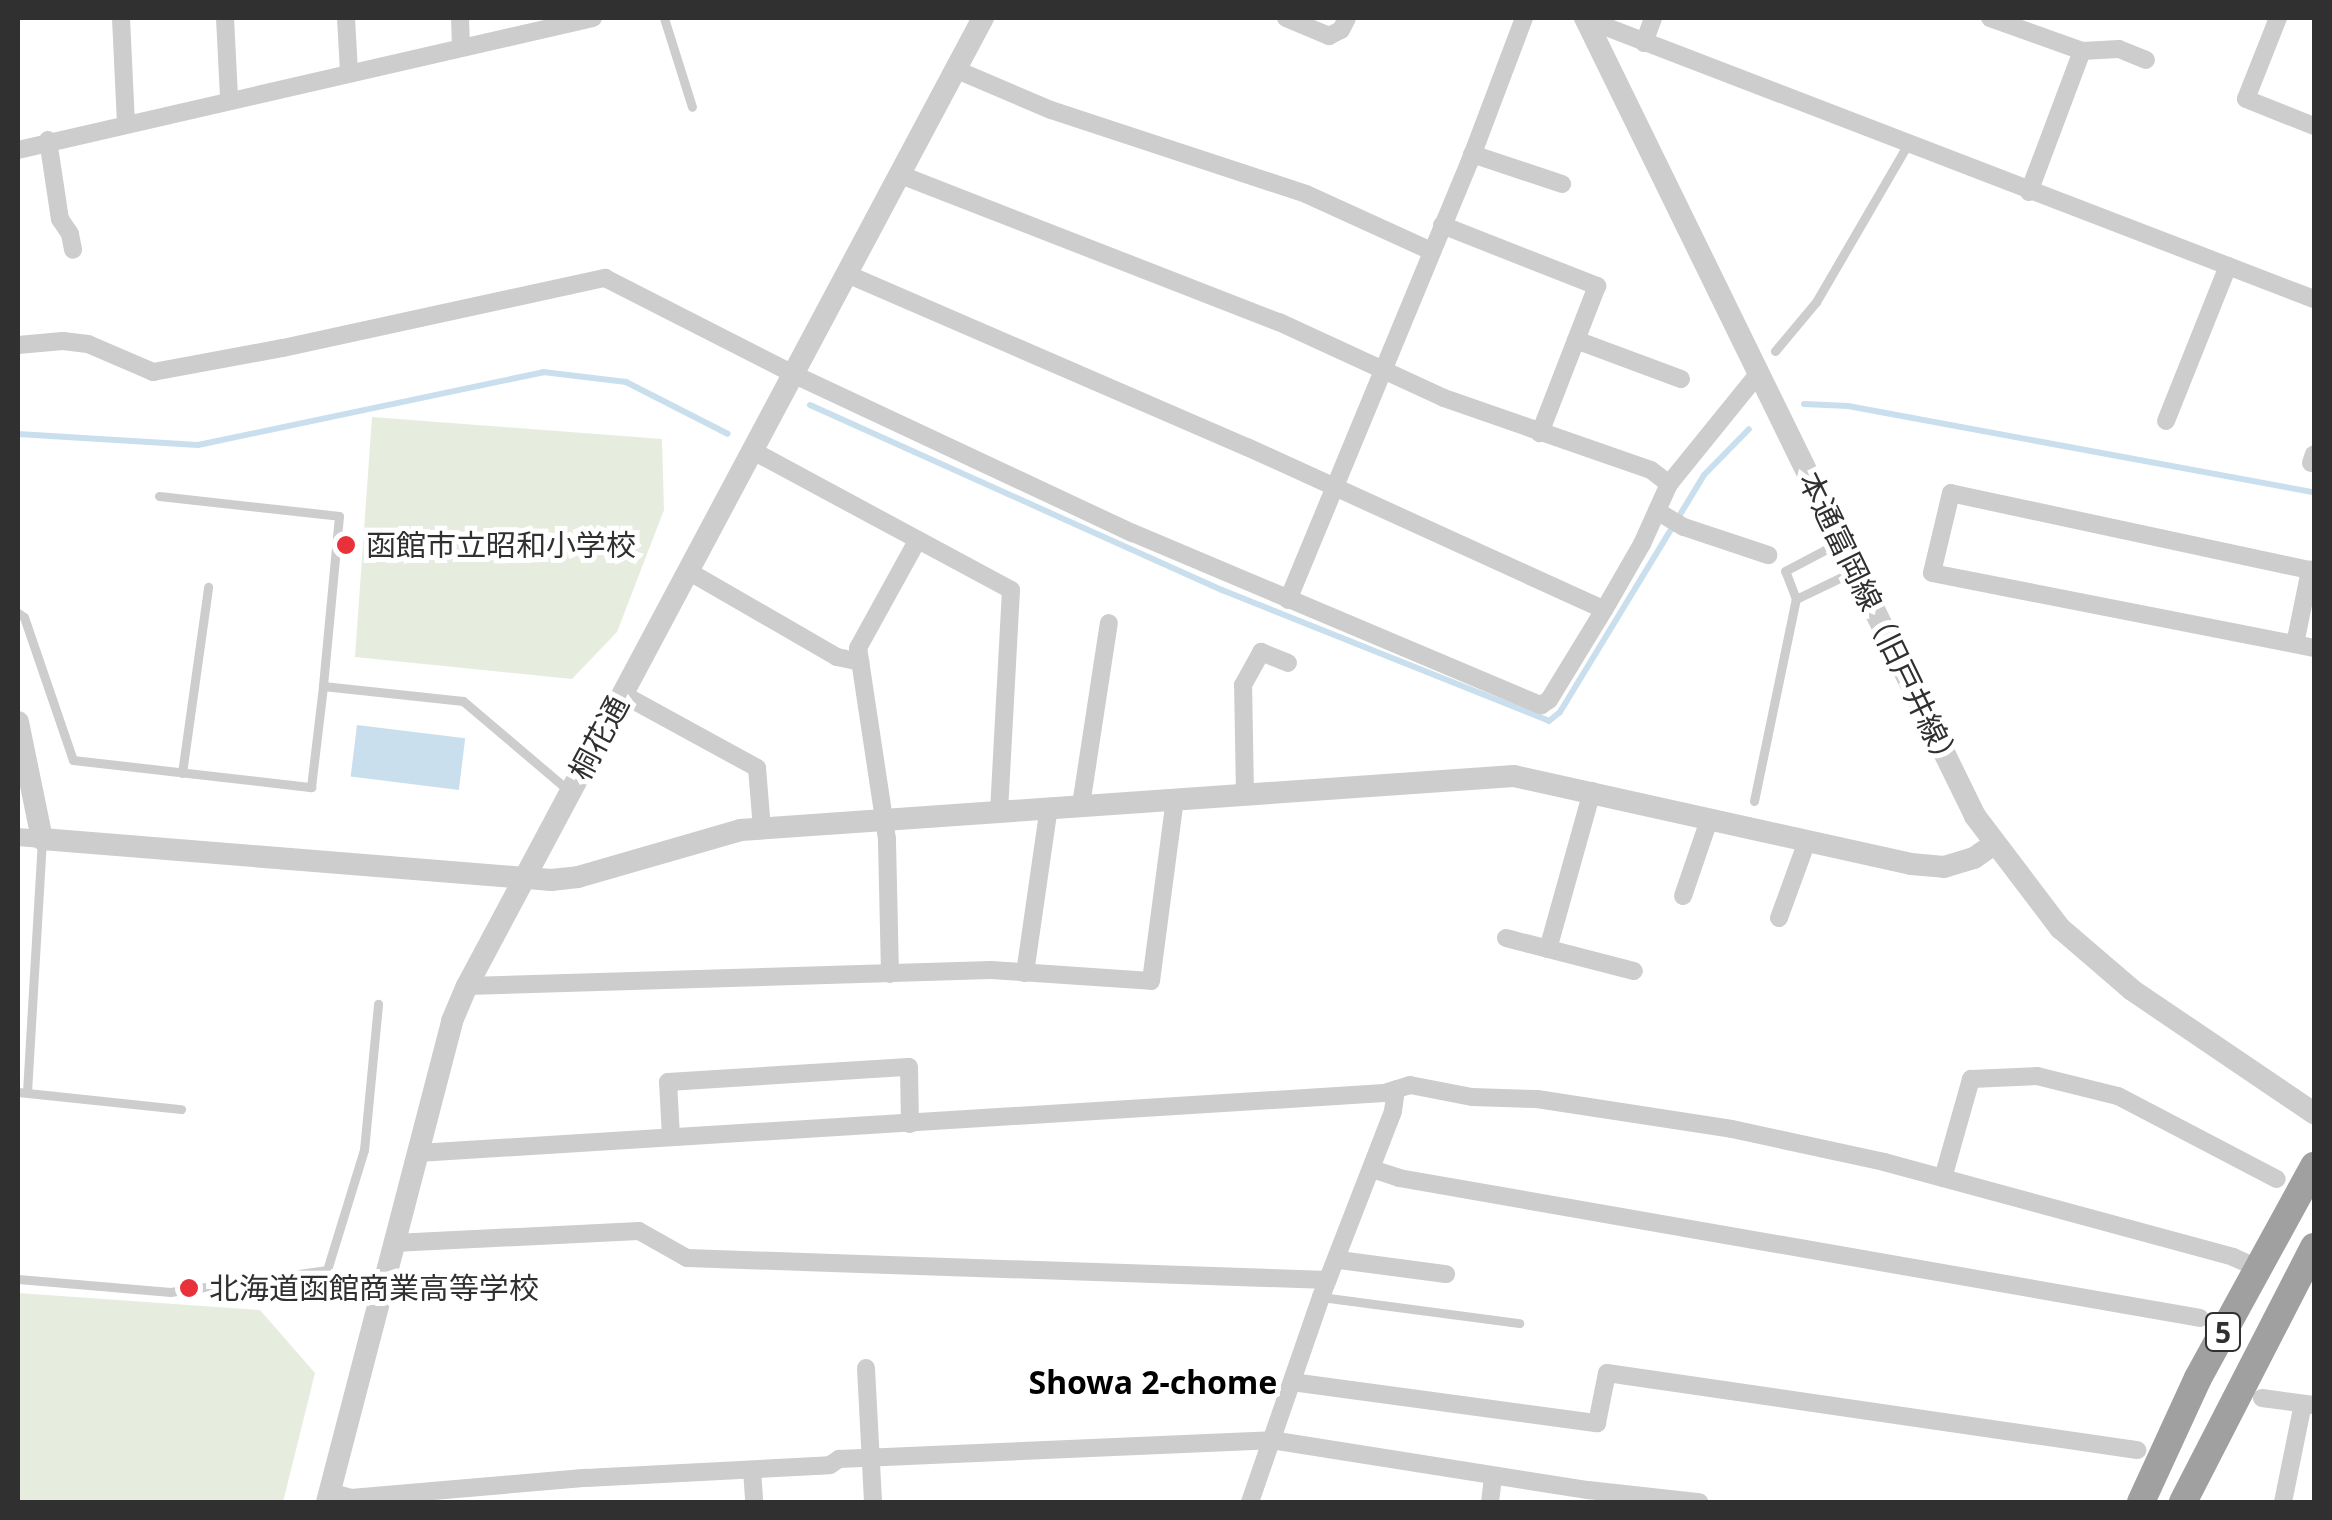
<!DOCTYPE html>
<html>
<head>
<meta charset="utf-8">
<style>
  body { margin:0 }
  #map { position:relative; width:2332px; height:1520px; overflow:hidden; background:#fff; font-family:"Noto Sans","Noto Sans JP",sans-serif }
  div>[style] { position:absolute }
  .green>* { inset:0; background:#e6edde }
  .water>* { inset:0; background:#cadfed; transform-origin:0 0 }
  .stream>* { height:6px; margin:-3px; padding:0 3px; transform-origin:3px; border-radius:3px; background:#cadfed }
  .service>* { height:9px; margin:-4.5px; padding:0 4.5px; transform-origin:4.5px; border-radius:4.5px; background:#cdcdcd }
  .minor>* { height:18px; margin:-9px; padding:0 9px; transform-origin:9px; border-radius:9px; background:#cdcdcd }
  .tertiary>* { height:22px; margin:-11px; padding:0 11px; transform-origin:11px; border-radius:11px; background:#cdcdcd }
  .trunk>* { height:28px; margin:-14px; padding:0 14px; transform-origin:14px; border-radius:14px; background:#a0a0a0 }
  .dots>* { width:28px; height:28px; translate:-50% -50%; box-sizing:border-box; border:5px solid #fff; border-radius:50% }
  span { translate:-50% -50%; white-space:nowrap; text-align:center; line-height:1.15; -webkit-text-stroke:10px #fff; paint-order:stroke }
  .shield-label span { padding:2px 8px; background:#fff; border:2px solid; border-radius:8px; -webkit-text-stroke-width:0 }
  .shield-label { font-size:28px; color:#303030; font-weight:700 }
  .poi-label { font-size:30px; color:#303030 }
  .left { translate:0 -50%; text-align:left }
  .street-label { font-size:30px; color:#303030 }
  .neighbourhood-label { font-size:32px; color:#000; font-weight:700 }
  .frame { position:absolute; inset:0; border:20px solid #303030; pointer-events:none }
</style>
</head>
<body>
<div id="map">
  <div class="green">
    <div style="clip-path:polygon(372px 417px,662px 439px,664px 510px,617px 632px,572px 679px,355px 657px)"></div>
    <div style="clip-path:polygon(18px 1293px,260px 1310px,315px 1373px,283px 1502px,18px 1502px)"></div>
  </div>
  <div class="water">
    <div style="left:357px;top:725px;width:109px;height:52px;rotate:7deg"></div>
  </div>
  <div class="stream">
    <div style="left:1804px;top:404px;width:44px;rotate:2.6deg"></div>
    <div style="left:1848px;top:406px;width:474px;rotate:10.5deg"></div>
    <div style="left:810px;top:405px;width:452px;rotate:24.2deg"></div>
    <div style="left:1222px;top:590px;width:352px;rotate:21.8deg"></div>
    <div style="left:1549px;top:721px;width:14px;rotate:-39deg"></div>
    <div style="left:1560px;top:712px;width:277px;rotate:-58.7deg"></div>
    <div style="left:1704px;top:475px;width:64px;rotate:-45.6deg"></div>
    <div style="left:18px;top:434px;width:180px;rotate:3.5deg"></div>
    <div style="left:198px;top:445px;width:353px;rotate:-11.9deg"></div>
    <div style="left:543px;top:372px;width:84px;rotate:6.9deg"></div>
    <div style="left:626px;top:382px;width:114px;rotate:27deg"></div>
  </div>
  <div class="service">
    <div style="left:664px;top:18px;width:93px;rotate:72.5deg"></div>
    <div style="left:1775px;top:351px;width:64px;rotate:-50.1deg"></div>
    <div style="left:1816px;top:302px;width:183px;rotate:-59.8deg"></div>
    <div style="left:159px;top:496px;width:181px;rotate:6.3deg"></div>
    <div style="left:339px;top:516px;width:171px;rotate:95.4deg"></div>
    <div style="left:1796px;top:599px;width:62px;rotate:-25.7deg"></div>
    <div style="left:18px;top:613px;width:7px;rotate:34deg"></div>
    <div style="left:24px;top:617px;width:151px;rotate:71.1deg"></div>
    <div style="left:73px;top:760px;width:240px;rotate:6.5deg"></div>
    <div style="left:311px;top:787px;width:102px;rotate:-83.2deg"></div>
    <div style="left:323px;top:686px;width:141px;rotate:6.1deg"></div>
    <div style="left:463px;top:701px;width:138px;rotate:40.3deg"></div>
    <div style="left:182px;top:773px;width:188px;rotate:-82deg"></div>
    <div style="left:1754px;top:801px;width:206px;rotate:-78.3deg"></div>
    <div style="left:1796px;top:599px;width:30px;rotate:-111deg"></div>
    <div style="left:1785px;top:571px;width:60px;rotate:-27.8deg"></div>
    <div style="left:18px;top:1092px;width:164px;rotate:6deg"></div>
    <div style="left:27px;top:1092px;width:252px;rotate:-86.6deg"></div>
    <div style="left:18px;top:1279px;width:153px;rotate:4.9deg"></div>
    <div style="left:170px;top:1292px;width:159px;rotate:-8deg"></div>
    <div style="left:327px;top:1270px;width:126px;rotate:-72.9deg"></div>
    <div style="left:364px;top:1150px;width:147px;rotate:-84.5deg"></div>
    <div style="left:1321px;top:1297px;width:200px;rotate:7.5deg"></div>
  </div>
  <div class="minor">
    <div style="left:121px;top:18px;width:105px;rotate:87.3deg"></div>
    <div style="left:225px;top:18px;width:80px;rotate:87.1deg"></div>
    <div style="left:346px;top:18px;width:53px;rotate:86.8deg"></div>
    <div style="left:460px;top:18px;width:29px;rotate:88deg"></div>
    <div style="left:1286px;top:18px;width:47px;rotate:22.7deg"></div>
    <div style="left:1329px;top:36px;width:13px;rotate:-27deg"></div>
    <div style="left:1341px;top:30px;width:13px;rotate:-63deg"></div>
    <div style="left:1583px;top:18px;width:783px;rotate:21.03deg"></div>
    <div style="left:1990px;top:18px;width:98px;rotate:19.7deg"></div>
    <div style="left:2082px;top:51px;width:37px;rotate:-3deg"></div>
    <div style="left:2119px;top:49px;width:29px;rotate:22deg"></div>
    <div style="left:2278px;top:18px;width:87px;rotate:111.6deg"></div>
    <div style="left:2246px;top:99px;width:73px;rotate:21.7deg"></div>
    <div style="left:1644px;top:43px;width:27px;rotate:-70deg"></div>
    <div style="left:957px;top:70px;width:102px;rotate:23.1deg"></div>
    <div style="left:1051px;top:110px;width:268px;rotate:18.2deg"></div>
    <div style="left:1306px;top:194px;width:137px;rotate:24.5deg"></div>
    <div style="left:48px;top:140px;width:80px;rotate:81.4deg"></div>
    <div style="left:60px;top:219px;width:18px;rotate:56deg"></div>
    <div style="left:70px;top:234px;width:16px;rotate:79deg"></div>
    <div style="left:18px;top:150px;width:590px;rotate:-12.93deg"></div>
    <div style="left:1472px;top:154px;width:95px;rotate:18.4deg"></div>
    <div style="left:901px;top:175px;width:406px;rotate:21.3deg"></div>
    <div style="left:1279px;top:322px;width:182px;rotate:24.7deg"></div>
    <div style="left:1444px;top:398px;width:219px;rotate:19.2deg"></div>
    <div style="left:1651px;top:470px;width:23px;rotate:38deg"></div>
    <div style="left:2029px;top:192px;width:151px;rotate:-69.4deg"></div>
    <div style="left:1442px;top:225px;width:167px;rotate:21.5deg"></div>
    <div style="left:1597px;top:286px;width:158px;rotate:111.2deg"></div>
    <div style="left:847px;top:274px;width:436px;rotate:23.4deg"></div>
    <div style="left:1247px;top:447px;width:392px;rotate:24.5deg"></div>
    <div style="left:1576px;top:340px;width:112px;rotate:20.4deg"></div>
    <div style="left:18px;top:345px;width:45px;rotate:-5.1deg"></div>
    <div style="left:63px;top:341px;width:25px;rotate:7deg"></div>
    <div style="left:88px;top:344px;width:71px;rotate:23.3deg"></div>
    <div style="left:153px;top:372px;width:132px;rotate:-10.5deg"></div>
    <div style="left:283px;top:348px;width:330px;rotate:-12.3deg"></div>
    <div style="left:605px;top:278px;width:213px;rotate:27deg"></div>
    <div style="left:795px;top:375px;width:373px;rotate:25.1deg"></div>
    <div style="left:1133px;top:533px;width:443px;rotate:22.9deg"></div>
    <div style="left:1541px;top:705px;width:9px;rotate:-32deg"></div>
    <div style="left:1549px;top:700px;width:105px;rotate:-58.6deg"></div>
    <div style="left:1604px;top:610px;width:76px;rotate:-60.1deg"></div>
    <div style="left:1642px;top:544px;width:66px;rotate:-65.8deg"></div>
    <div style="left:1669px;top:484px;width:141px;rotate:-51deg"></div>
    <div style="left:2166px;top:421px;width:167px;rotate:-68.2deg"></div>
    <div style="left:753px;top:451px;width:293px;rotate:28.3deg"></div>
    <div style="left:1011px;top:590px;width:222px;rotate:93.1deg"></div>
    <div style="left:2311px;top:463px;width:9px;rotate:-72deg"></div>
    <div style="left:1657px;top:511px;width:31px;rotate:31deg"></div>
    <div style="left:1684px;top:527px;width:89px;rotate:18.4deg"></div>
    <div style="left:688px;top:571px;width:172px;rotate:30deg"></div>
    <div style="left:837px;top:657px;width:24px;rotate:12deg"></div>
    <div style="left:2314px;top:571px;width:371px;rotate:-167.9deg"></div>
    <div style="left:1951px;top:493px;width:82px;rotate:103.4deg"></div>
    <div style="left:1932px;top:573px;width:389px;rotate:11.1deg"></div>
    <div style="left:1288px;top:600px;width:475px;rotate:-67.5deg"></div>
    <div style="left:1470px;top:161px;width:153px;rotate:-69.3deg"></div>
    <div style="left:2295px;top:644px;width:76px;rotate:-78.5deg"></div>
    <div style="left:622px;top:694px;width:154px;rotate:28.7deg"></div>
    <div style="left:757px;top:768px;width:61px;rotate:85.3deg"></div>
    <div style="left:1245px;top:795px;width:110px;rotate:-91deg"></div>
    <div style="left:1243px;top:685px;width:38px;rotate:-61deg"></div>
    <div style="left:1261px;top:652px;width:29px;rotate:22deg"></div>
    <div style="left:1081px;top:805px;width:184px;rotate:-81.3deg"></div>
    <div style="left:18px;top:837px;width:24px;rotate:5deg"></div>
    <div style="left:1683px;top:896px;width:71px;rotate:-71.1deg"></div>
    <div style="left:1779px;top:918px;width:70px;rotate:-70deg"></div>
    <div style="left:1506px;top:938px;width:132px;rotate:14.5deg"></div>
    <div style="left:1548px;top:949px;width:164px;rotate:-74.4deg"></div>
    <div style="left:1025px;top:973px;width:168px;rotate:-81.8deg"></div>
    <div style="left:890px;top:974px;width:135px;rotate:-91.3deg"></div>
    <div style="left:887px;top:839px;width:193px;rotate:-98.6deg"></div>
    <div style="left:858px;top:648px;width:122px;rotate:-61.1deg"></div>
    <div style="left:467px;top:986px;width:524px;rotate:-1.75deg"></div>
    <div style="left:991px;top:970px;width:160px;rotate:3.9deg"></div>
    <div style="left:1151px;top:981px;width:184px;rotate:-82.5deg"></div>
    <div style="left:671px;top:1137px;width:55px;rotate:-93.1deg"></div>
    <div style="left:668px;top:1082px;width:241px;rotate:-3.6deg"></div>
    <div style="left:909px;top:1067px;width:57px;rotate:89deg"></div>
    <div style="left:418px;top:1153px;width:968px;rotate:-3.55deg"></div>
    <div style="left:1384px;top:1093px;width:27px;rotate:-17deg"></div>
    <div style="left:1410px;top:1085px;width:63px;rotate:11deg"></div>
    <div style="left:1472px;top:1097px;width:65px;rotate:1.8deg"></div>
    <div style="left:1537px;top:1099px;width:197px;rotate:8.7deg"></div>
    <div style="left:1732px;top:1129px;width:156px;rotate:12.2deg"></div>
    <div style="left:1884px;top:1162px;width:362px;rotate:15.2deg"></div>
    <div style="left:2233px;top:1257px;width:27px;rotate:24deg"></div>
    <div style="left:1372px;top:1169px;width:28px;rotate:18deg"></div>
    <div style="left:1399px;top:1178px;width:813px;rotate:9.91deg"></div>
    <div style="left:1943px;top:1178px;width:103px;rotate:-74.2deg"></div>
    <div style="left:1971px;top:1079px;width:66px;rotate:-2.6deg"></div>
    <div style="left:2037px;top:1076px;width:83px;rotate:13.9deg"></div>
    <div style="left:2118px;top:1096px;width:179px;rotate:27.6deg"></div>
    <div style="left:394px;top:1243px;width:245px;rotate:-2.8deg"></div>
    <div style="left:639px;top:1231px;width:55px;rotate:29.4deg"></div>
    <div style="left:687px;top:1258px;width:641px;rotate:1.97deg"></div>
    <div style="left:1339px;top:1260px;width:108px;rotate:7.5deg"></div>
    <div style="left:866px;top:1368px;width:134px;rotate:87deg"></div>
    <div style="left:1292px;top:1382px;width:308px;rotate:7.7deg"></div>
    <div style="left:1597px;top:1423px;width:51px;rotate:-78.7deg"></div>
    <div style="left:1607px;top:1373px;width:536px;rotate:8.27deg"></div>
    <div style="left:2262px;top:1398px;width:52px;rotate:7.7deg"></div>
    <div style="left:752px;top:1470px;width:32px;rotate:86deg"></div>
    <div style="left:329px;top:1492px;width:23px;rotate:15deg"></div>
    <div style="left:351px;top:1498px;width:236px;rotate:-4.9deg"></div>
    <div style="left:586px;top:1478px;width:244px;rotate:-3deg"></div>
    <div style="left:830px;top:1465px;width:11px;rotate:-34deg"></div>
    <div style="left:839px;top:1459px;width:432px;rotate:-2.5deg"></div>
    <div style="left:1271px;top:1440px;width:321px;rotate:9deg"></div>
    <div style="left:1588px;top:1490px;width:112px;rotate:6.2deg"></div>
    <div style="left:1250px;top:1502px;width:217px;rotate:-70.9deg"></div>
    <div style="left:1321px;top:1297px;width:199px;rotate:-68.8deg"></div>
    <div style="left:1393px;top:1111px;width:22px;rotate:-82deg"></div>
    <div style="left:1490px;top:1502px;width:26px;rotate:-83deg"></div>
    <div style="left:2283px;top:1502px;width:100px;rotate:-78.5deg"></div>
  </div>
  <div class="tertiary">
    <div style="left:1585px;top:18px;width:888px;rotate:63.95deg"></div>
    <div style="left:1975px;top:816px;width:141px;rotate:52.8deg"></div>
    <div style="left:2060px;top:928px;width:95px;rotate:40.7deg"></div>
    <div style="left:2132px;top:990px;width:220px;rotate:34.1deg"></div>
    <div style="left:18px;top:722px;width:119px;rotate:78.4deg"></div>
    <div style="left:42px;top:839px;width:511px;rotate:4.61deg"></div>
    <div style="left:551px;top:880px;width:27px;rotate:-6deg"></div>
    <div style="left:578px;top:877px;width:170px;rotate:-16.1deg"></div>
    <div style="left:741px;top:830px;width:775px;rotate:-4deg"></div>
    <div style="left:1514px;top:776px;width:407px;rotate:12.5deg"></div>
    <div style="left:1911px;top:864px;width:33px;rotate:5deg"></div>
    <div style="left:1944px;top:867px;width:31px;rotate:-17deg"></div>
    <div style="left:1974px;top:858px;width:24px;rotate:-35deg"></div>
    <div style="left:327px;top:1502px;width:497px;rotate:-75.4deg"></div>
    <div style="left:452px;top:1021px;width:38px;rotate:-67deg"></div>
    <div style="left:467px;top:986px;width:1097px;rotate:-61.94deg"></div>
  </div>
  <div class="trunk">
    <div style="left:2141px;top:1502px;width:136px;rotate:-65.3deg"></div>
    <div style="left:2198px;top:1378px;width:242px;rotate:-61.3deg"></div>
    <div style="left:2183px;top:1502px;width:287px;rotate:-62.8deg"></div>
  </div>
  <div class="dots">
    <div style="left:346px;top:545px;background:#e83139"></div>
    <div style="left:189px;top:1288px;background:#e83139"></div>
  </div>
  <div class="shield-label">
    <span style="left:2223px;top:1332px">5</span>
  </div>
  <div class="poi-label">
    <span class="left" style="left:366px;top:545px">函館市立昭和小学校</span>
    <span class="left" style="left:209px;top:1288px">北海道函館商業高等学校</span>
  </div>
  <div class="street-label">
    <span style="left:1880px;top:622px;rotate:64deg">本通富岡線（旧戸井線）</span>
    <span style="left:599px;top:738px;rotate:-62deg">桐花通</span>
  </div>
  <div class="neighbourhood-label">
    <span style="left:1153px;top:1382px">Showa 2-chome</span>
  </div>
  <div class="frame"></div>
</div>
</body>
</html>
